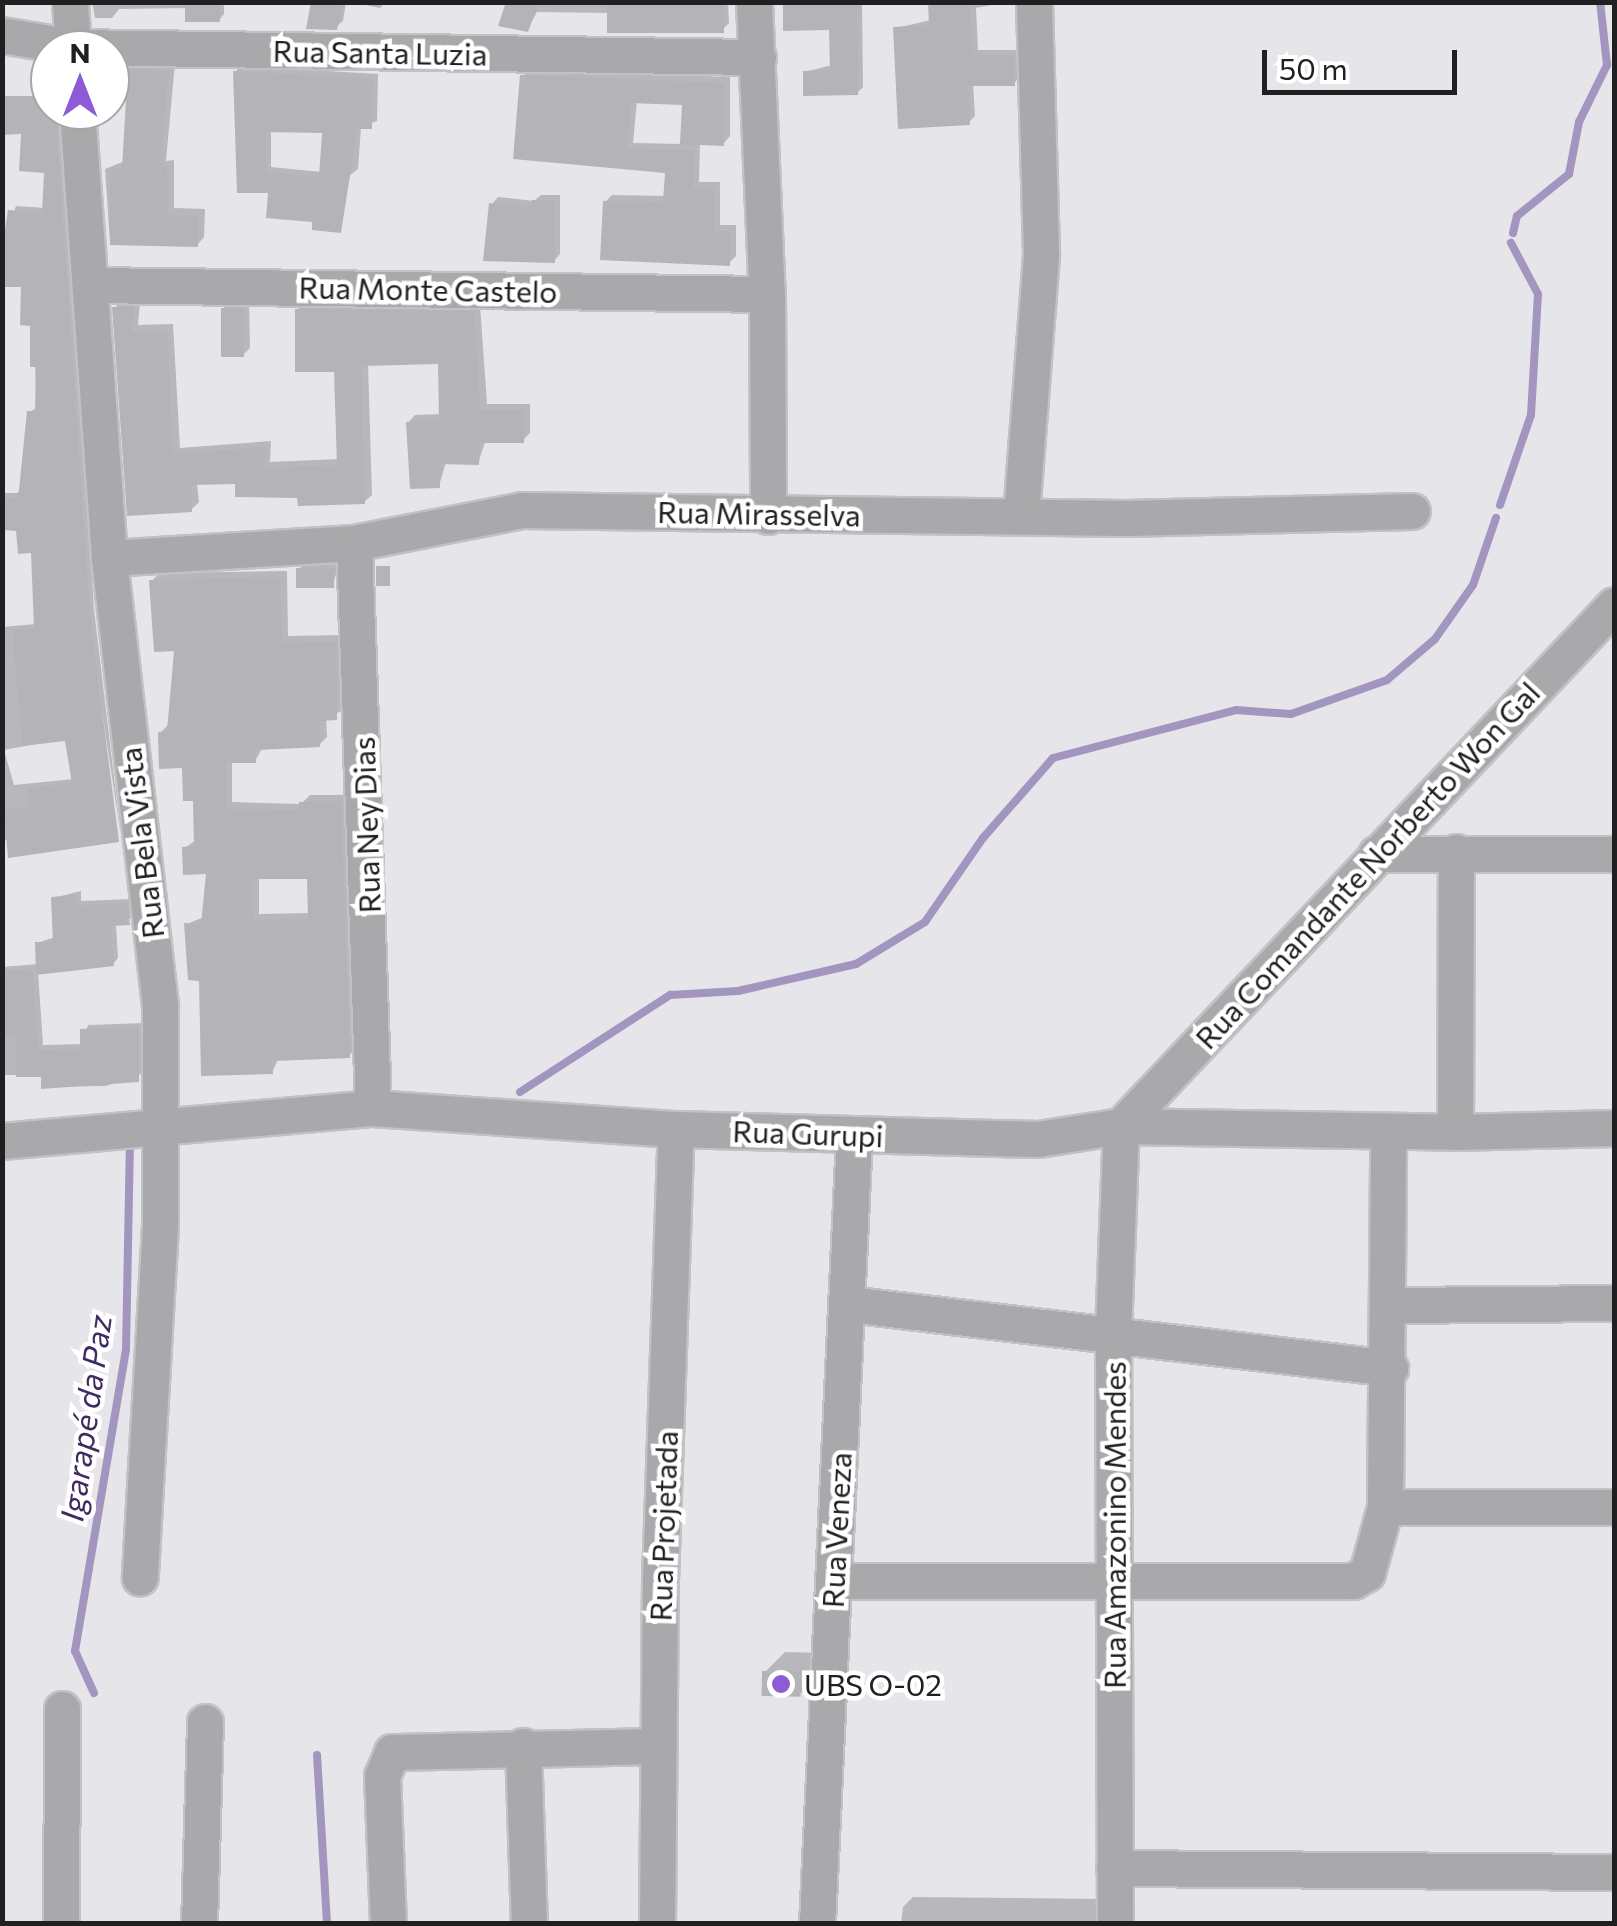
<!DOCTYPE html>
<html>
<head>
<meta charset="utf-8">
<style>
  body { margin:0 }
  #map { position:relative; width:1617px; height:1926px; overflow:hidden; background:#e6e5ea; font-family:Commissioner,sans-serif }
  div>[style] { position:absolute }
  .shadow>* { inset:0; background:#0003 }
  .stream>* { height:8px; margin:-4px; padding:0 4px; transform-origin:4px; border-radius:4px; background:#a295bf }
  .building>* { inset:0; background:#b4b3b7; transform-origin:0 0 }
  .roads { filter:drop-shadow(2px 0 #c2c2c6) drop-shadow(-2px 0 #c2c2c6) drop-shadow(0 2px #c2c2c6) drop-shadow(0 -2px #c2c2c6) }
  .minor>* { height:35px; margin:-17.5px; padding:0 17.5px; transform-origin:17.5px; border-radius:17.5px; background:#a9a8aa }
  .dots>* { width:28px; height:28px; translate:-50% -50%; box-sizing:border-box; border:5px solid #fff; border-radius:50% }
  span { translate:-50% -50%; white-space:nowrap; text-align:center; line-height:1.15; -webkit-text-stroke:9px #fff; paint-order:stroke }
  .street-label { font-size:30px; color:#202021 }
  .poi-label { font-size:30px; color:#202021 }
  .left { translate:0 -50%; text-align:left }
  .water-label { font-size:32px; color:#402b61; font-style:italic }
  .frame { position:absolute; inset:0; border:5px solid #202021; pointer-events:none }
  .north { position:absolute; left:30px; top:30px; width:100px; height:100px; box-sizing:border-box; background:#fff; border:2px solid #a6a6a6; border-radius:50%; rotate:0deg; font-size:28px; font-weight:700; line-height:40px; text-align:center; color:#202021 }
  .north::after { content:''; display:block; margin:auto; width:35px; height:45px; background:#8c5bd5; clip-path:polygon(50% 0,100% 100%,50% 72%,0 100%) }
  .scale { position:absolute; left:1262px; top:50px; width:195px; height:45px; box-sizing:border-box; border:5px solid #202021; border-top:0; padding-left:12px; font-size:30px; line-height:35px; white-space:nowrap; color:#202021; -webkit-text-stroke:8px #fff; paint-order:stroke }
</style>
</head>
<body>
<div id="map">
  <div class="shadow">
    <div style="clip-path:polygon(92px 2px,224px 2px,224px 14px,218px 21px,188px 8px,119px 9px,112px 18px,95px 18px)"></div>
    <div style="clip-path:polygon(313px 2px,346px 2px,343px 21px,336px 27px)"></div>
    <div style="clip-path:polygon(351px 2px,386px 2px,380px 8px)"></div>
    <div style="clip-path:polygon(508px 2px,728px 2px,729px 23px,723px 29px,610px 13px,537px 12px,527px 30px)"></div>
    <div style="clip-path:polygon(785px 2px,862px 2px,863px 87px,857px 93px,805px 72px,832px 65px,831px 28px)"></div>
    <div style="clip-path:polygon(931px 2px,1007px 2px,976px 8px,978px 50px,1019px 50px,1020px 77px,1014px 83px,973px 83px,975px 116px,969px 122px,896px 28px,931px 20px)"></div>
    <div style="clip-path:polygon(110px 62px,175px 63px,166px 161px,174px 160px,174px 208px,205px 209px,204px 237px,197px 245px,110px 243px,105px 169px,125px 161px,129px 97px,110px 97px)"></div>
    <div style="clip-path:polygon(evenodd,241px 66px,378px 74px,377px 121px,361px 127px,358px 169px,350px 175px,340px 230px,271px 190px,235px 72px,241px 66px,271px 129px,325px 130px,322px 172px,271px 167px,271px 129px)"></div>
    <div style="clip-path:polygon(evenodd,530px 69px,730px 77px,730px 136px,723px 144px,700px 142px,699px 182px,720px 182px,720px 225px,736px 225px,736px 256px,729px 263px,605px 202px,612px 195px,666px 196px,667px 171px,515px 157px,523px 76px,530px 69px,637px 100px,685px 103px,682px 144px,633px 143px,637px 100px)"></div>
    <div style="clip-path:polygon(evenodd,50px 94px,50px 110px,61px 110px,94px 609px,121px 837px,86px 604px,118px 840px,2px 840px,2px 627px,36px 624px,33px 550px,19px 529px,2px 528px,2px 493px,19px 493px,30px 412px,37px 407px,33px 323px,24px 285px,2px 285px,2px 246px,16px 206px,45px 208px,50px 94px,67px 738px,74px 779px,14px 785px,4px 750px,67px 738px)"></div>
    <div style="clip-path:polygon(541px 195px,560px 195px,560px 254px,554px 261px,492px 204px,498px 197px,534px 201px)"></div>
    <div style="clip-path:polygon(122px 300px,140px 301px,138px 325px,173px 324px,180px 448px,271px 441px,270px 462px,339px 459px,337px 370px,297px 310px,304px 303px,480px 305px,487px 404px,530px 404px,530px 433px,523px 440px,486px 440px,478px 463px,446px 462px,439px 486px,408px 423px,415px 415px,442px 414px,440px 361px,368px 363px,372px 495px,364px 502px,238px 481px,197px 483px,199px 502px,191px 510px,115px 308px)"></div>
    <div style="clip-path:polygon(229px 303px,249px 303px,250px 348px,244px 354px,223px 309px)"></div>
    <div style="clip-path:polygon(339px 563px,333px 585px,298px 570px,304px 564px)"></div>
    <div style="clip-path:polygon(evenodd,287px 571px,288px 636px,343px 635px,344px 710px,326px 718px,327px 737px,319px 745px,263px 747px,255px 761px,232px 761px,232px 802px,301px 804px,310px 795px,348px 795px,357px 1048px,349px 1055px,279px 1058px,272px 1072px,202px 978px,187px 924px,204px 917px,209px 871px,185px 848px,196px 840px,195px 798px,185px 766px,160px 733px,168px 725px,177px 649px,152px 581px,159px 573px,287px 571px,259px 876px,309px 876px,310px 913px,259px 914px,259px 876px)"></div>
    <div style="clip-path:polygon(81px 891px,81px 901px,132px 899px,134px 917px,116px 924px,118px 958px,113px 964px,38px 972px,43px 1045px,82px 1044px,88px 1025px,144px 1023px,144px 1073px,106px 1086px,44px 1087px,43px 1075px,2px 1075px,2px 967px,38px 964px,37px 943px,55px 937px,53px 898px)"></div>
    <div style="clip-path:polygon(785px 1652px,821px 1653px,820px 1674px,799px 1695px,765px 1672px)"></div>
    <div style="clip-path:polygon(913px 1897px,1101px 1899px,1101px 1924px,901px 1924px,903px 1907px)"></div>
  </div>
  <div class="stream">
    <div style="left:1513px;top:233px;width:17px;rotate:-77deg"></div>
    <div style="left:1517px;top:216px;width:67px;rotate:-38.9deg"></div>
    <div style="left:1569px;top:174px;width:53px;rotate:-79.1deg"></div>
    <div style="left:1579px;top:122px;width:64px;rotate:-63.8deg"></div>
    <div style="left:1607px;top:65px;width:63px;rotate:-96.3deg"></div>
    <div style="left:1500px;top:505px;width:95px;rotate:-71deg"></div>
    <div style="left:1531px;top:415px;width:121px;rotate:-86.7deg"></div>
    <div style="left:1538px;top:294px;width:58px;rotate:-117.9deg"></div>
    <div style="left:520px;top:1092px;width:179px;rotate:-32.9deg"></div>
    <div style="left:670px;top:995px;width:68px;rotate:-3.4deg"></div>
    <div style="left:738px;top:991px;width:121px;rotate:-12.9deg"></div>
    <div style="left:856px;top:964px;width:81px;rotate:-31.3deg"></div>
    <div style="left:925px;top:922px;width:102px;rotate:-55.4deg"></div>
    <div style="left:983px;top:838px;width:106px;rotate:-48.8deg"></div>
    <div style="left:1053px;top:758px;width:189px;rotate:-14.7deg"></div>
    <div style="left:1236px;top:710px;width:55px;rotate:4.2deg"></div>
    <div style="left:1291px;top:714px;width:102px;rotate:-19.5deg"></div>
    <div style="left:1387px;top:680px;width:63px;rotate:-40.5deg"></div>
    <div style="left:1435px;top:639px;width:66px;rotate:-54.9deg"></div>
    <div style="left:1473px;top:585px;width:71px;rotate:-71.1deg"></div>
    <div style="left:94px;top:1693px;width:46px;rotate:-114.3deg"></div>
    <div style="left:75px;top:1651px;width:306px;rotate:-80.4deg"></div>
    <div style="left:126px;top:1349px;width:205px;rotate:-88.9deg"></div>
    <div style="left:317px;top:1755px;width:169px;rotate:86.6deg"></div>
  </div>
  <div class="building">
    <div style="left:185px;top:2px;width:35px;height:20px"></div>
    <div style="clip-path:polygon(311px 2px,343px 2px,337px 30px,306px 29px)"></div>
    <div style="clip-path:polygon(506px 2px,539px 2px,528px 32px,498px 26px)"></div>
    <div style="left:607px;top:2px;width:117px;height:31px"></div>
    <div style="clip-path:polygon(783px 2px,857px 2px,858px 95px,803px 96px,803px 71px,830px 70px,829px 30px,783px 31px)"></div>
    <div style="clip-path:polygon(928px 2px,970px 2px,973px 55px,1014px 55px,1015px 86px,968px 86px,970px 125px,898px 129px,893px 27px,929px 25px)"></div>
    <div style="clip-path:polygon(110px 69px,169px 70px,160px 167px,167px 167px,168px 215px,198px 216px,198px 247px,110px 245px,110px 168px,122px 168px,126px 100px,110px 99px)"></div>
    <div style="clip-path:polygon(evenodd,233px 71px,373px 79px,372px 129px,357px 129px,341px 233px,312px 230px,312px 222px,266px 218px,268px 193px,237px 193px,233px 71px,266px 132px,322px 133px,319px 177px,266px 172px,266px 132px)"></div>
    <div style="clip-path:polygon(520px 75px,724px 83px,724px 146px,680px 144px,682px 105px,631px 103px,627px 149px,694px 151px,693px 188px,714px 188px,714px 231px,730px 231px,730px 266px,600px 260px,603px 201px,663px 202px,665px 173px,513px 159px)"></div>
    <div style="clip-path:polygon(2px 96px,50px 96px,50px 116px,56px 116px,90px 616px,119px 842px,8px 858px,4px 810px,29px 806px,27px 788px,72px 783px,65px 741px,23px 746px,16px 675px,13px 629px,34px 628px,31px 553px,18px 554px,16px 531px,2px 530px,2px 498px,16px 498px,19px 490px,27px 411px,35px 411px,36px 367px,30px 367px,30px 326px,20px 325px,21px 287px,2px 287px,2px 250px,8px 210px,42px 213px,44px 173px,19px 171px,21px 134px,2px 135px)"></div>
    <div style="clip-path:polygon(532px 200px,555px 200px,555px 263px,483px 261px,489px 203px,532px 207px)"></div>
    <div style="clip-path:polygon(112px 307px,134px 307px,132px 332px,167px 331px,173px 454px,265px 447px,264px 468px,337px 465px,334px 372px,295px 372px,295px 309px,474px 311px,480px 410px,524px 410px,524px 443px,480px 443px,479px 465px,440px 464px,440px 488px,410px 489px,406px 422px,439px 420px,438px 364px,361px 366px,365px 504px,298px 506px,297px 498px,235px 497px,235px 484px,191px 485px,192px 512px,127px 516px)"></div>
    <div style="left:221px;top:308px;width:23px;height:49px"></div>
    <div style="left:376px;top:566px;width:14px;height:20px"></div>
    <div style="left:334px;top:568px;width:20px;height:38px;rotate:90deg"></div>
    <div style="clip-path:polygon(evenodd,280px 577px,282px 643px,336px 642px,337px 720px,319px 721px,320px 747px,256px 750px,256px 763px,226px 763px,226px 809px,299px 810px,299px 802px,341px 801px,350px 1058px,272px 1061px,273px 1074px,201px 1076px,199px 981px,188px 980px,184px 923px,201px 924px,206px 874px,183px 875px,182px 847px,194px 846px,193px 801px,183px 801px,182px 768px,159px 769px,158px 732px,167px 731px,174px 651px,154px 652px,149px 580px,280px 577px,252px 879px,307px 879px,308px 919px,253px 920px,252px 879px)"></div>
    <div style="clip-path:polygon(76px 895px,76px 906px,127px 903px,130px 925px,111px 926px,114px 966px,36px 975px,35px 942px,53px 942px,51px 897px)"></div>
    <div style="clip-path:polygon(32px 969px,38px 1050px,80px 1049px,80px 1029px,139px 1027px,139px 1082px,41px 1089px,41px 1077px,16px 1077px,17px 1035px,2px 1036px,2px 971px)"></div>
    <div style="left:762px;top:1671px;width:39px;height:25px;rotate:1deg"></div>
  </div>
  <div class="roads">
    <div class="minor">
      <div style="left:70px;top:2px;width:48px;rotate:86.4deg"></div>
      <div style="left:754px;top:2px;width:292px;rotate:87.5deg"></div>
      <div style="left:767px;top:294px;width:222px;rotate:89.7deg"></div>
      <div style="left:2px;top:35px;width:72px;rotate:9.6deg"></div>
      <div style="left:73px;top:47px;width:685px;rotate:0.84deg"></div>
      <div style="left:77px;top:110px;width:449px;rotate:85.9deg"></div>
      <div style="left:109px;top:558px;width:450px;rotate:83.5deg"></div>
      <div style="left:160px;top:1005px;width:221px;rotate:90deg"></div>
      <div style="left:160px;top:1226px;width:352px;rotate:93.3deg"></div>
      <div style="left:90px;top:285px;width:677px;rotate:0.76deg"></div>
      <div style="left:1021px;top:515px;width:263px;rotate:-85.6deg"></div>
      <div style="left:1041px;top:253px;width:251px;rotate:-91.6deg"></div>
      <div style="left:354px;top:543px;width:565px;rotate:88.07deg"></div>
      <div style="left:109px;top:558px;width:245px;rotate:-3.5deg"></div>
      <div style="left:354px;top:543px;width:171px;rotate:-11.1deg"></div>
      <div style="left:522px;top:510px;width:603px;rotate:0.76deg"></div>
      <div style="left:1125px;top:518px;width:287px;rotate:-1.4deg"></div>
      <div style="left:1376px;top:854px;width:238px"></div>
      <div style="left:1121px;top:1126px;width:717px;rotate:-46.58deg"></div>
      <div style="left:1455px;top:1132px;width:280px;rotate:-89.8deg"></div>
      <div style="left:2px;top:1141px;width:372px;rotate:-5.1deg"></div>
      <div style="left:373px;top:1108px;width:304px;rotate:4deg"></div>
      <div style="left:676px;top:1129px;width:362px;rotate:1.6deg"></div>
      <div style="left:1038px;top:1139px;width:84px;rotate:-8.9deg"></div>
      <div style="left:1121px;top:1126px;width:334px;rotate:1deg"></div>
      <div style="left:1455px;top:1132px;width:159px;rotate:-1.4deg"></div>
      <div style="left:848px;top:1304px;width:546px;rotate:6.73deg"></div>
      <div style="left:1390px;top:1305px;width:224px;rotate:-0.5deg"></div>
      <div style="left:1385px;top:1507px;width:229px"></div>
      <div style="left:834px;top:1581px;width:519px"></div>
      <div style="left:1353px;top:1581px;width:16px;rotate:-30deg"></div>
      <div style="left:1367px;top:1573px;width:68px;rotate:-74.7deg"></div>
      <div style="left:1385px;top:1507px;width:375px;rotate:-89.5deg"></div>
      <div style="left:523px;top:1746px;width:178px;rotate:88.1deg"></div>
      <div style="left:1114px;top:1868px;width:500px;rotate:0.46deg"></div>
      <div style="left:61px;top:1924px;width:215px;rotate:-89.7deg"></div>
      <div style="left:199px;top:1924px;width:202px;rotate:-88.3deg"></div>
      <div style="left:388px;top:1924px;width:148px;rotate:-92.3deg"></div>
      <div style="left:382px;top:1776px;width:26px;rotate:-67deg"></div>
      <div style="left:392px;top:1752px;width:267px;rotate:-1.3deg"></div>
      <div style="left:657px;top:1924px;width:344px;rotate:-89.5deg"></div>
      <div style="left:660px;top:1580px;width:451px;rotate:-88deg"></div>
      <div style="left:817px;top:1924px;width:789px;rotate:-87.31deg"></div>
      <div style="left:1115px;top:1924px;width:591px;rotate:-90.19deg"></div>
      <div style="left:1113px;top:1333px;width:207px;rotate:-87.8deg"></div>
    </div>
  </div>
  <div class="dots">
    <div style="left:781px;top:1684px;background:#8c5bd5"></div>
  </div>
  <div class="street-label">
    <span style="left:380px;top:52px;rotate:1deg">Rua Santa Luzia</span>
    <span style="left:428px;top:289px;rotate:1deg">Rua Monte Castelo</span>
    <span style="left:759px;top:513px;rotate:1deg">Rua Mirasselva</span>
    <span style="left:366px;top:825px;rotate:-92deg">Rua Ney Dias</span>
    <span style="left:141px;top:843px;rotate:-97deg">Rua Bela Vista</span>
    <span style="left:1367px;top:865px;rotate:-47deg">Rua Comandante Norberto Won Gal</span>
    <span style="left:808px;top:1133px;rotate:2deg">Rua Gurupi</span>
    <span style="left:1114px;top:1525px;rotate:-90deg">Rua Amazonino Mendes</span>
    <span style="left:663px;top:1526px;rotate:-88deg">Rua Projetada</span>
    <span style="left:836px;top:1530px;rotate:-87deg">Rua Veneza</span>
  </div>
  <div class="poi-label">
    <span class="left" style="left:804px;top:1684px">UBS O-02</span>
  </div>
  <div class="water-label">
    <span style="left:85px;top:1418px;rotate:-82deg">Igarapé da Paz</span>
  </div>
  <div class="frame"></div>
  <div class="north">N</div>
  <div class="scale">50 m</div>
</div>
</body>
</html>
